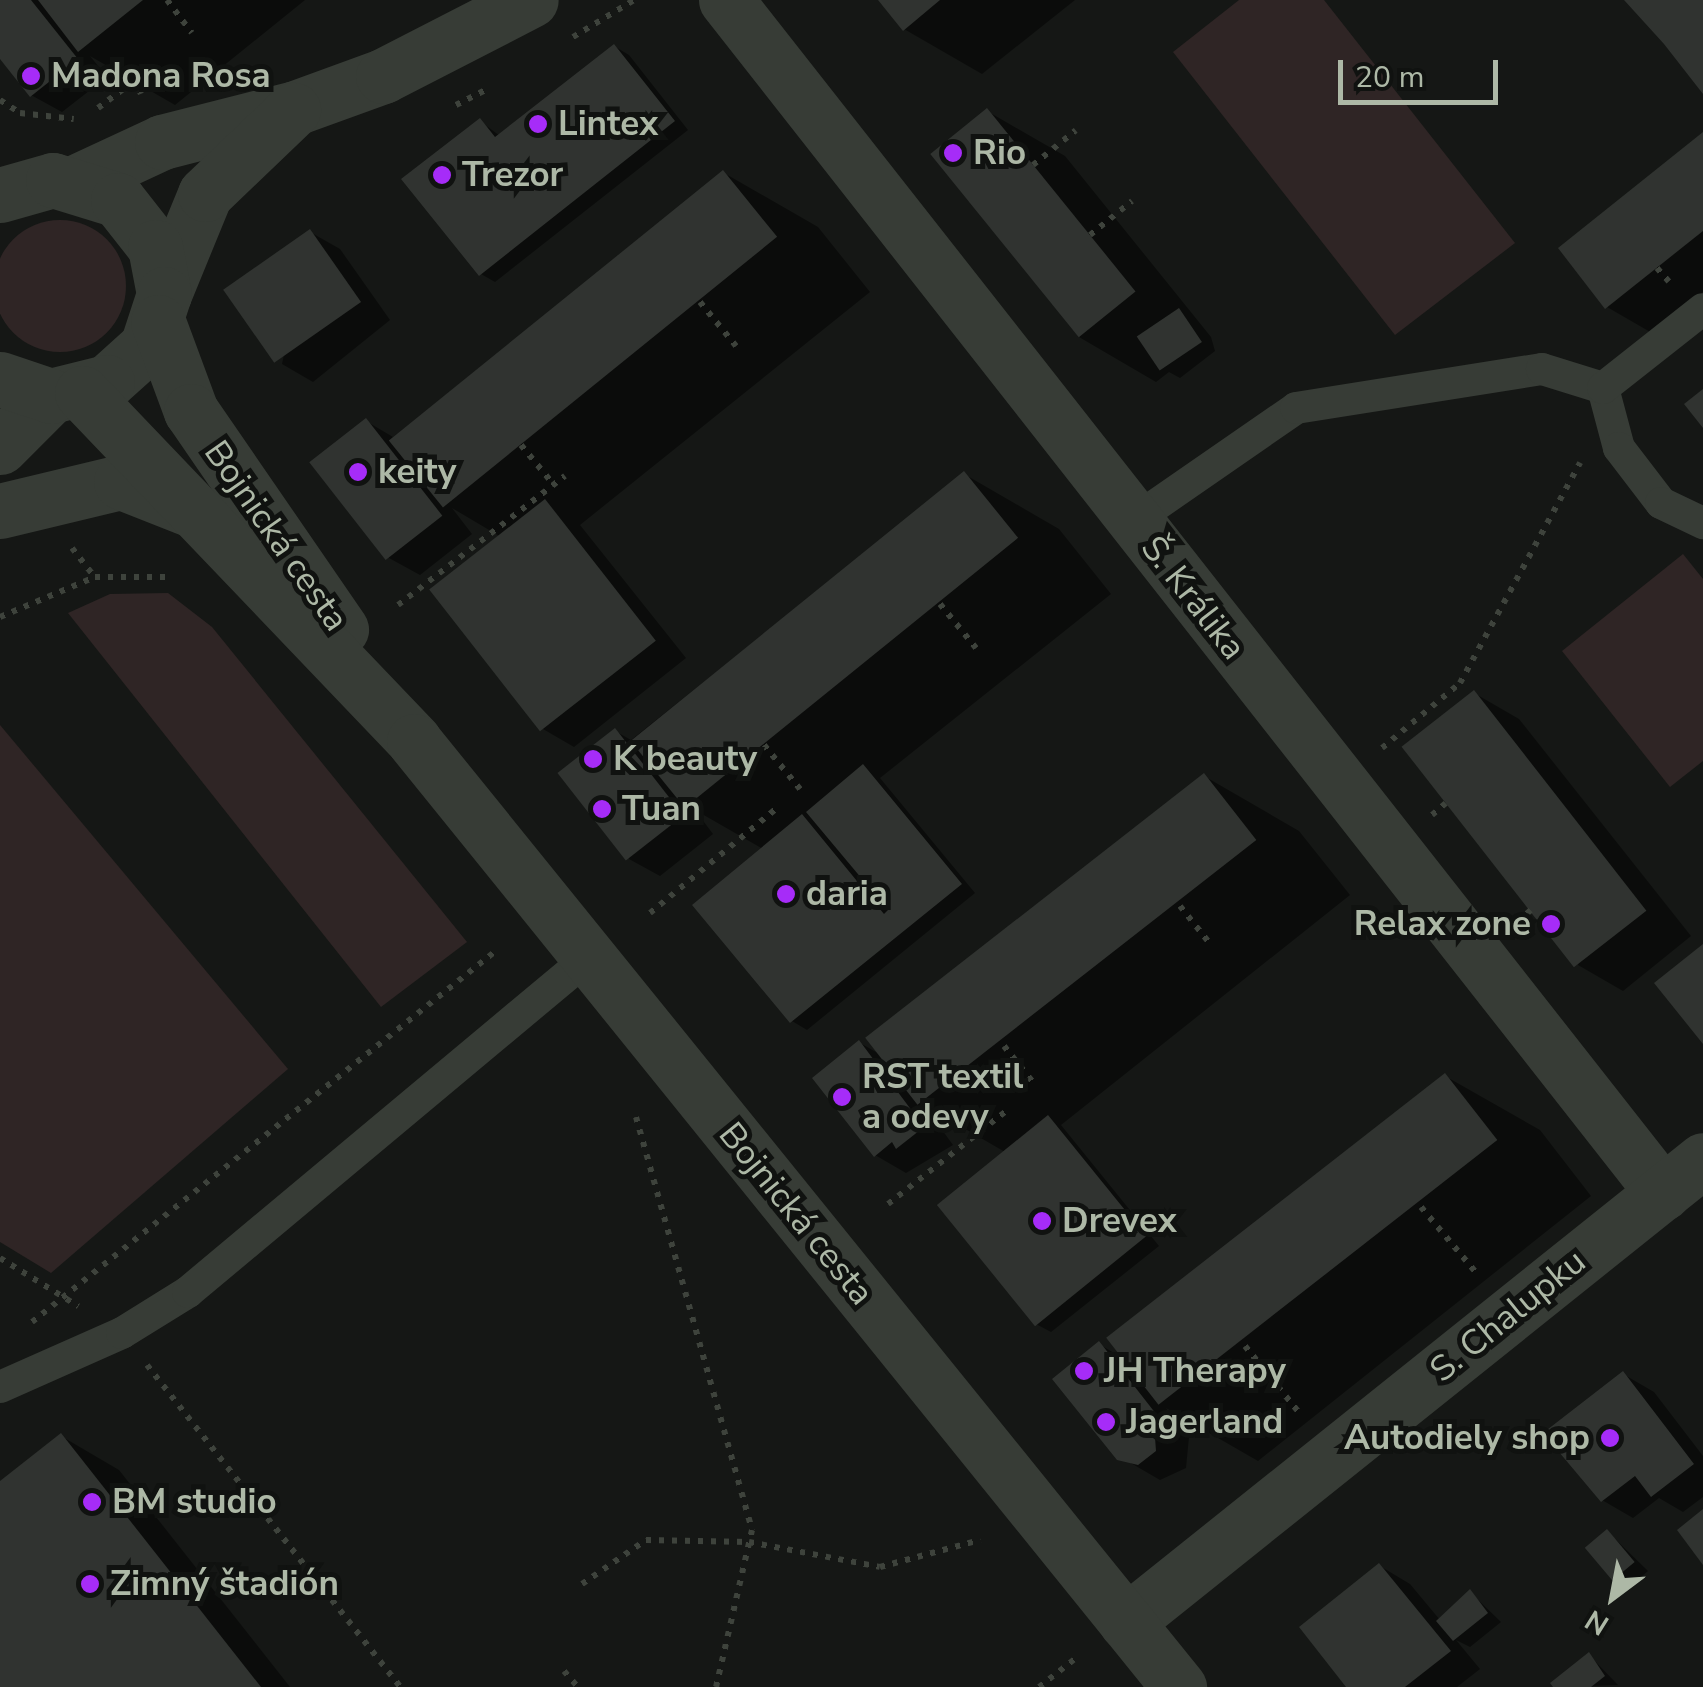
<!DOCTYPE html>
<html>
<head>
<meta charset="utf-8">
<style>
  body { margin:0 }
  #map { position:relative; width:1703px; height:1687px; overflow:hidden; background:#151715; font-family:"Nunito Sans",sans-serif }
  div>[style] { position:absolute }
  .green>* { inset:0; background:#2f2525 }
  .round { border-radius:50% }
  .shadow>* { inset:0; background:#0007 }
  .building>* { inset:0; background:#303330; transform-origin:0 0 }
  .path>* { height:6px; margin-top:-3px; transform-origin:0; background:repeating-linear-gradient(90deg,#3e433c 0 5px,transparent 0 13px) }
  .service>* { height:32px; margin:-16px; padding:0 16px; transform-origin:16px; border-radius:16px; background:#373c36 }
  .minor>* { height:55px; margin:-27.5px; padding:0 27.5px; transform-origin:27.5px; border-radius:27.5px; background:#373c36 }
  .tertiary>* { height:55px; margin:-27.5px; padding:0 27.5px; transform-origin:27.5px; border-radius:27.5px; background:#373c36 }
  .dots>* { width:28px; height:28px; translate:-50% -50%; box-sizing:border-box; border:5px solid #101210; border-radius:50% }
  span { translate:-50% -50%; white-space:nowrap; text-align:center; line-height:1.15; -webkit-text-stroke:10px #101210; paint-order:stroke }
  .poi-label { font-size:35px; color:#adb8a6; font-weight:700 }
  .left { translate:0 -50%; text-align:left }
  .right { translate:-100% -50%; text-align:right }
  .street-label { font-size:35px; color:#adb8a6 }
  .north { position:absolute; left:1563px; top:1547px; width:100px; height:100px; -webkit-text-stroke:8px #101210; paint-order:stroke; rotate:212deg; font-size:28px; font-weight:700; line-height:40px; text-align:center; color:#adb8a6 }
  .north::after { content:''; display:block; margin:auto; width:35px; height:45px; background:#adb8a6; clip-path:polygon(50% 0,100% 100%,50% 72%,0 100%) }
  .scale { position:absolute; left:1338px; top:60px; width:160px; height:45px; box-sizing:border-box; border:5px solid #adb8a6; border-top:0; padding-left:12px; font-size:30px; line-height:35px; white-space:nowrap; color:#adb8a6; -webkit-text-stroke:8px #101210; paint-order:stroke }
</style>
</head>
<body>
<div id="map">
  <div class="green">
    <div style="clip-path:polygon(1239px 0,1324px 0,1515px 243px,1395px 335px,1173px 52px)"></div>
    <div class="round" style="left:-6px;top:220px;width:132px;height:132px"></div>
    <div style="clip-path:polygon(1683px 554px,1703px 579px,1703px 761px,1670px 787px,1562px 651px)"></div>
    <div style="clip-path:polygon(168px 593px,212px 627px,467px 942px,381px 1007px,68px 613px,110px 594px)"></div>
    <div style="clip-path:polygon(0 725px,288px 1069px,51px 1273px,0 1242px)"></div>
  </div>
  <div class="shadow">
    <div style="clip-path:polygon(305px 0,175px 105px,90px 56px,107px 77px,62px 112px,31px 95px,0 55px,1px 0)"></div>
    <div style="clip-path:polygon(881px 0,1075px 0,982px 74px,904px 29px)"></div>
    <div style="clip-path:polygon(614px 46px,629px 55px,688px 130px,495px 282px,481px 274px,480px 121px,500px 136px)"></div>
    <div style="clip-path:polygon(987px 111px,1065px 156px,1211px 337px,1215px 351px,1180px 378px,1169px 372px,1156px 382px,1079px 337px)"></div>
    <div style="clip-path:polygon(1703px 135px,1703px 292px,1652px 333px,1607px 307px)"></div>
    <div style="clip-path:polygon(724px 173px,818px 227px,870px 292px,580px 525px,686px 658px,574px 747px,543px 729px,501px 537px,452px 508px,472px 534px,420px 575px,389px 558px,366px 421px,393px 437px)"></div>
    <div style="clip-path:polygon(310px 232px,340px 249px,390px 320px,313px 382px,282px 364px)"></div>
    <div style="clip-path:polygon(964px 474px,1059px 529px,1111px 594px,880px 778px,975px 893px,807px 1030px,792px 1021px,763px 849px,695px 810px,713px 834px,660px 876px,629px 859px,615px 731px,631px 740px)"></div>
    <div style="clip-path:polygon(1474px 693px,1519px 719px,1691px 936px,1623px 991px,1578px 965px)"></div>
    <div style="clip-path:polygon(1204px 776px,1299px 831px,1350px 895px,1061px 1125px,1159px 1246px,1051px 1332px,1036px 1324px,941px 1205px,1005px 1152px,924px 1105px,953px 1145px,906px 1173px,875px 1155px,860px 1043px,883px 1056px)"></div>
    <div style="clip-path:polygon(1445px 1076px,1540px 1130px,1591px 1196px,1258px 1461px,1166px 1408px,1189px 1437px,1186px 1468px,1160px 1480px,1129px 1462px,1099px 1344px,1127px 1361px)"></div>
    <div style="clip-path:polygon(1623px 1374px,1654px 1392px,1703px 1456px,1703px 1497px,1683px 1512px,1659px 1498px,1633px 1518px,1602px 1500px)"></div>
    <div style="clip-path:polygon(61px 1436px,119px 1470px,290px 1687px,0 1687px,0 1484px)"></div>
    <div style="clip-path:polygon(1608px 1532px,1648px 1571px,1628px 1588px,1613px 1579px)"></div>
    <div style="clip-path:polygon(1380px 1566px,1410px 1584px,1440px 1620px,1470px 1592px,1501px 1622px,1470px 1647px,1456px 1640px,1480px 1669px,1457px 1687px,1350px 1687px)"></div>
    <div style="clip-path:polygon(1589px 1655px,1618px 1685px,1556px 1687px)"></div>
  </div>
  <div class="building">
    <div style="clip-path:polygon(0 0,31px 0,78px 59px,30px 97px,0 59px)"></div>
    <div style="clip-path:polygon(38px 0,143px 0,78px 52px)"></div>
    <div style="clip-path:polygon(878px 0,940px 0,903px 31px)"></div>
    <div style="clip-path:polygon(1624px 0,1703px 0,1703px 94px,1664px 44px)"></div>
    <div style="clip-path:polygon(614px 44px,675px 121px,479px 276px,401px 179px,480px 118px,495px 137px)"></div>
    <div style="left:987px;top:108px;width:236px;height:73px;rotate:51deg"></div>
    <div style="clip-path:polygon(1703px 132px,1703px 231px,1605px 309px,1558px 248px)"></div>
    <div style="left:723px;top:170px;width:86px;height:430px;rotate:51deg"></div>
    <div style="left:310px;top:229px;width:89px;height:106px;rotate:55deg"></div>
    <div style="left:1179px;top:308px;width:41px;height:51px;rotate:56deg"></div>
    <div style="clip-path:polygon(1703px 389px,1703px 428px,1684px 404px)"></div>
    <div style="left:366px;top:418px;width:124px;height:72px;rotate:52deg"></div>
    <div style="left:964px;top:471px;width:86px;height:429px;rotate:51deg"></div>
    <div style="left:545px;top:499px;width:180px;height:147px;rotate:52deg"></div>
    <div style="left:1474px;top:690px;width:280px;height:92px;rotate:52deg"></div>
    <div style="left:615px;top:728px;width:111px;height:73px;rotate:52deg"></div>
    <div style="clip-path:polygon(863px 764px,962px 884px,790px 1023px,692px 905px,802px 814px,884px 914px,888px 910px,806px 812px)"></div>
    <div style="left:1204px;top:773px;width:85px;height:430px;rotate:52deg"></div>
    <div style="clip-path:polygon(1703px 944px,1703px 1044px,1654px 983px)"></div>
    <div style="clip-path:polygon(859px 1040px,924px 1127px,896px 1149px,892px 1142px,874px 1157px,812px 1078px)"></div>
    <div style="left:1445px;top:1073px;width:85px;height:430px;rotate:52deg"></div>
    <div style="left:1048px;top:1115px;width:156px;height:143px;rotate:51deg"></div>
    <div style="clip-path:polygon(1099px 1341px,1160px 1419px,1154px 1423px,1156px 1451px,1138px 1465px,1117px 1460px,1052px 1379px)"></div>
    <div style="clip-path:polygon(1623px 1371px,1694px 1464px,1651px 1497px,1635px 1476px,1601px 1502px,1543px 1433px)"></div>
    <div style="clip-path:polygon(61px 1433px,261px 1687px,0 1687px,0 1481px)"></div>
    <div style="clip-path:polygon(1703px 1509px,1703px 1565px,1677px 1530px)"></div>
    <div style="left:1607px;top:1529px;width:43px;height:29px;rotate:50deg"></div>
    <div style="clip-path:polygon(1379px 1563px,1451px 1651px,1405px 1687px,1346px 1687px,1299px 1627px)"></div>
    <div style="clip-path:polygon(1470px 1589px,1488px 1613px,1453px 1641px,1436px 1621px)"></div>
    <div style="clip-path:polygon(1589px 1652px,1605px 1676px,1591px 1687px,1553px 1687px,1550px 1683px)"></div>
  </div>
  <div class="path">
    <div style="left:167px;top:0;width:41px;rotate:52.9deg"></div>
    <div style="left:573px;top:37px;width:71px;rotate:-31.2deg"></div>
    <div style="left:0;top:100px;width:24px;rotate:33deg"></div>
    <div style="left:20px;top:113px;width:54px;rotate:6.3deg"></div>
    <div style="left:456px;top:105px;width:33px;rotate:-27deg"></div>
    <div style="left:98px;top:108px;width:46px;rotate:-37.1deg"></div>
    <div style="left:135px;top:80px;width:15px;rotate:67deg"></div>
    <div style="left:1033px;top:165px;width:55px;rotate:-39.1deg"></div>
    <div style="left:1090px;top:235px;width:54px;rotate:-39deg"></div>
    <div style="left:1657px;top:268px;width:18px;rotate:49deg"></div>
    <div style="left:700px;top:302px;width:57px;rotate:50.7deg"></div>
    <div style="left:521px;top:445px;width:52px;rotate:50.5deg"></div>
    <div style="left:72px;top:548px;width:37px;rotate:52deg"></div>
    <div style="left:940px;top:604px;width:57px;rotate:50.7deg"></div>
    <div style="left:398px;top:605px;width:211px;rotate:-37.7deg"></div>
    <div style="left:0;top:617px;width:103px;rotate:-22.8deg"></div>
    <div style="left:95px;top:577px;width:78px"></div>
    <div style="left:764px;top:745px;width:57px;rotate:50.7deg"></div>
    <div style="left:1382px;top:748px;width:102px;rotate:-39.8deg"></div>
    <div style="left:1460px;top:683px;width:251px;rotate:-61.4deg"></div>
    <div style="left:1432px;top:815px;width:18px;rotate:-41deg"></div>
    <div style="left:1180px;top:906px;width:50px;rotate:51.5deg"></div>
    <div style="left:650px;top:913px;width:165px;rotate:-39.6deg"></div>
    <div style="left:1517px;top:922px;width:18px;rotate:-41deg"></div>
    <div style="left:1004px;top:1046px;width:51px;rotate:51.3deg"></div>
    <div style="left:636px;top:1117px;width:429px;rotate:74.3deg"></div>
    <div style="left:752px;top:1530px;width:161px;rotate:102.9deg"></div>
    <div style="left:888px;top:1204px;width:150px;rotate:-38.2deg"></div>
    <div style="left:1421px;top:1207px;width:89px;rotate:50deg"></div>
    <div style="left:0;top:1258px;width:92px;rotate:31.6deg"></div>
    <div style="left:32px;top:1322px;width:597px;rotate:-38.67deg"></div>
    <div style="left:1245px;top:1346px;width:89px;rotate:50.9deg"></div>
    <div style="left:147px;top:1365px;width:410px;rotate:51.8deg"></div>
    <div style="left:582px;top:1584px;width:78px;rotate:-34.5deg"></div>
    <div style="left:646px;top:1540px;width:103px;rotate:1.1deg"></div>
    <div style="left:749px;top:1542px;width:133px;rotate:10.8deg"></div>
    <div style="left:880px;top:1567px;width:104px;rotate:-15.1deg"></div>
    <div style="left:564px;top:1671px;width:21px;rotate:49deg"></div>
    <div style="left:1039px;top:1687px;width:47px;rotate:-38.1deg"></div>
  </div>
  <div class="service">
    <div style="left:1603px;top:388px;width:62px;rotate:75.1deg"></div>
    <div style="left:1619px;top:448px;width:69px;rotate:52.6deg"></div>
    <div style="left:1661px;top:503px;width:47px;rotate:25.5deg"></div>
    <div style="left:1133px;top:521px;width:198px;rotate:-34.7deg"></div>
    <div style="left:1296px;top:408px;width:249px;rotate:-9deg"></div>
    <div style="left:1542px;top:369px;width:64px;rotate:17.3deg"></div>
    <div style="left:1603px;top:388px;width:127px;rotate:-38.3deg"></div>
    <div style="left:0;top:1387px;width:133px;rotate:-23.9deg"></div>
    <div style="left:122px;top:1333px;width:78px;rotate:-31.8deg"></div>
    <div style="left:188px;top:1292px;width:523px;rotate:-39.88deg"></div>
  </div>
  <div class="minor">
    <div style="left:726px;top:0;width:1517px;rotate:51.85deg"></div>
    <div style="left:76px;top:182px;width:95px;rotate:-24.9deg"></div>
    <div style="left:162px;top:142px;width:137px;rotate:-14.3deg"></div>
    <div style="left:295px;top:108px;width:94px;rotate:-20deg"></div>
    <div style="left:383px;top:76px;width:166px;rotate:-27.2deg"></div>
    <div style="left:164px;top:294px;width:108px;rotate:-67.7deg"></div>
    <div style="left:205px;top:194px;width:122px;rotate:-43.7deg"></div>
    <div style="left:0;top:447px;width:72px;rotate:-45deg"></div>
    <div style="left:0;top:511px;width:124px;rotate:-13.5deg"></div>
    <div style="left:121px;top:482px;width:79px;rotate:21.4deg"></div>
    <div style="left:1126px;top:1622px;width:739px;rotate:-38.68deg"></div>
  </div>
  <div class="tertiary">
    <div style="left:0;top:195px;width:55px;rotate:-15.8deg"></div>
    <div style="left:53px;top:180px;width:68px;rotate:17.1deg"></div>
    <div style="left:118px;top:200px;width:60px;rotate:51.8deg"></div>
    <div style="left:155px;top:247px;width:48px;rotate:79.2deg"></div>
    <div style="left:164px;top:294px;width:55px;rotate:108.1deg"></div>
    <div style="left:147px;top:346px;width:54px;rotate:138deg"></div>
    <div style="left:107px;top:382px;width:58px;rotate:166deg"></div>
    <div style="left:51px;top:396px;width:54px;rotate:-161.6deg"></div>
    <div style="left:158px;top:322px;width:95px;rotate:69.7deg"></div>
    <div style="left:191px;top:411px;width:265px;rotate:55.5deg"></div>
    <div style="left:82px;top:393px;width:481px;rotate:46.3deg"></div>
    <div style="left:414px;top:741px;width:1217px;rotate:51.04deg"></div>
  </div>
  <div class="dots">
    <div style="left:31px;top:76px;background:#a62cf8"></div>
    <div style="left:538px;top:124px;background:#a62cf8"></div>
    <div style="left:953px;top:153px;background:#a62cf8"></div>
    <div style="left:442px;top:175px;background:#a62cf8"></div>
    <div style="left:358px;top:472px;background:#a62cf8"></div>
    <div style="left:593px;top:759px;background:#a62cf8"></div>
    <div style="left:602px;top:809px;background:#a62cf8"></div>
    <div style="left:786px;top:894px;background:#a62cf8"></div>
    <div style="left:1551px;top:924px;background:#a62cf8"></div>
    <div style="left:842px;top:1097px;background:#a62cf8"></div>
    <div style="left:1042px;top:1221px;background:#a62cf8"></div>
    <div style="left:1084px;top:1371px;background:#a62cf8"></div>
    <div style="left:1106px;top:1422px;background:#a62cf8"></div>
    <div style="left:1610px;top:1438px;background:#a62cf8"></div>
    <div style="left:92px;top:1502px;background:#a62cf8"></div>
    <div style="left:90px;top:1584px;background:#a62cf8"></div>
  </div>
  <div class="poi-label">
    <span class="left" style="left:51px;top:76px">Madona Rosa</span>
    <span class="left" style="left:558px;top:124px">Lintex</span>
    <span class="left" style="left:973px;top:153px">Rio</span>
    <span class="left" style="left:462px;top:175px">Trezor</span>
    <span class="left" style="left:378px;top:472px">keity</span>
    <span class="left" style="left:613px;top:759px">K beauty</span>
    <span class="left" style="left:622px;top:809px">Tuan</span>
    <span class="left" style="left:806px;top:894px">daria</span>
    <span class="right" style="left:1531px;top:924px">Relax zone</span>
    <span class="left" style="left:862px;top:1097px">RST textil<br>a odevy</span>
    <span class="left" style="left:1062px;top:1221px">Drevex</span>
    <span class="left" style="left:1104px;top:1371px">JH Therapy</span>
    <span class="left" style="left:1126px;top:1422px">Jagerland</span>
    <span class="right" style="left:1590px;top:1438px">Autodiely shop</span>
    <span class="left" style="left:112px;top:1502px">BM studio</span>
    <span class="left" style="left:110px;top:1584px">Zimný štadión</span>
  </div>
  <div class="street-label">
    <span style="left:276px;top:536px;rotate:55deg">Bojnická cesta</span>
    <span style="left:1193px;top:598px;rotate:52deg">Š. Králika</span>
    <span style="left:796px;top:1214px;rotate:51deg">Bojnická cesta</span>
    <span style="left:1508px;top:1316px;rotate:-39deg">S. Chalupku</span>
  </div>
  <div class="north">N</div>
  <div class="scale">20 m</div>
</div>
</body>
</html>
